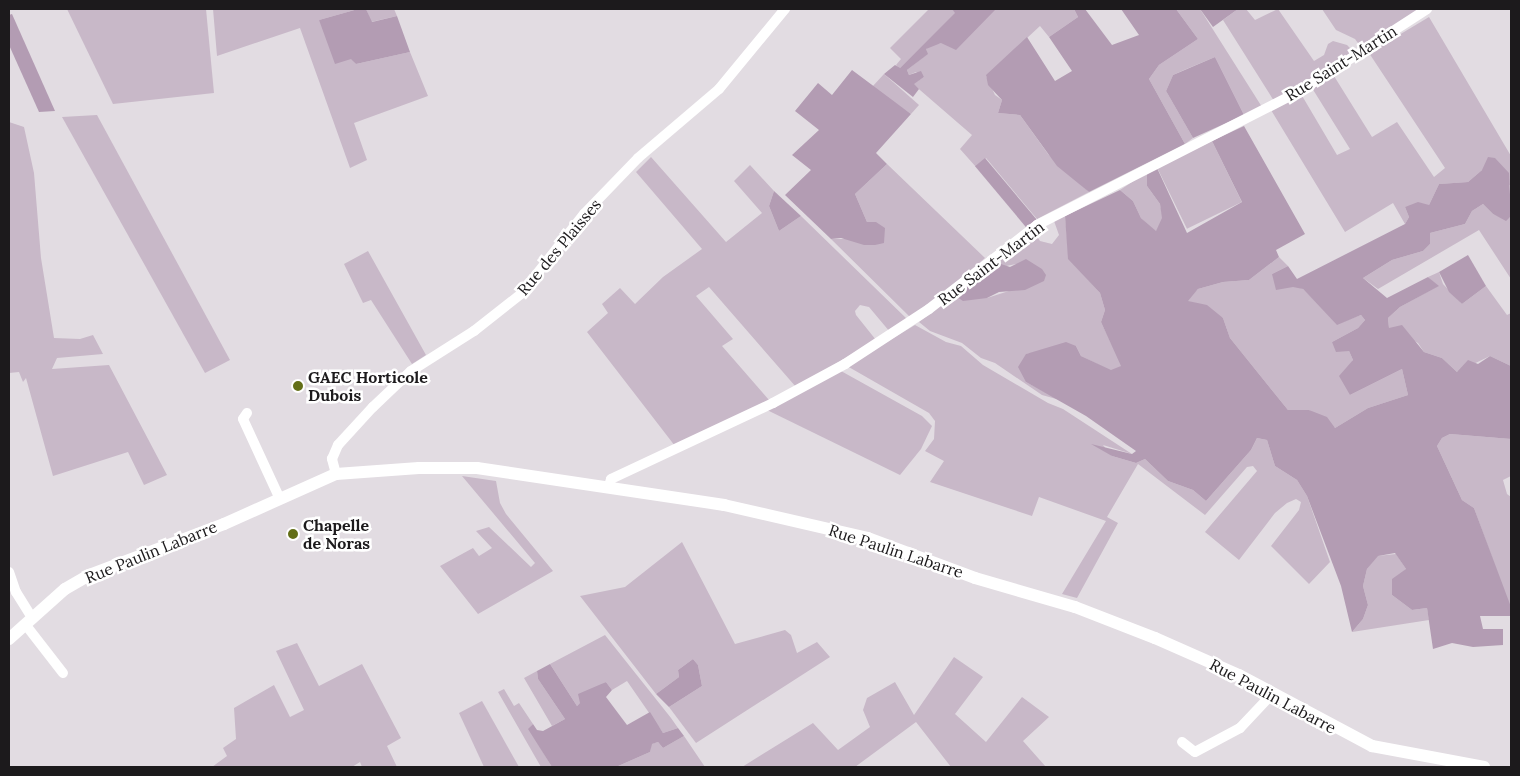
<!DOCTYPE html>
<html>
<head>
<meta charset="utf-8">
<style>
  body { margin:0 }
  #map { position:relative; width:1520px; height:776px; overflow:hidden; background:#e2dce2; font-family:Lora,serif }
  div>[style] { position:absolute }
  .green>* { inset:0; background:#c8b8c8; transform-origin:0 0 }
  .forest>* { inset:0; background:#b39cb3; transform-origin:0 0 }
  .minor>* { height:10px; margin:-5px; padding:0 5px; transform-origin:5px; border-radius:5px; background:#fff }
  .tertiary>* { height:12px; margin:-6px; padding:0 6px; transform-origin:6px; border-radius:6px; background:#fff }
  .dots>* { width:14px; height:14px; translate:-50% -50%; box-sizing:border-box; border:2px solid #fff; border-radius:50% }
  span { translate:-50% -50%; white-space:nowrap; text-align:center; line-height:1.15; -webkit-text-stroke:5px #fff; paint-order:stroke }
  .street-label { font-size:16px; color:#1c1a1c }
  .poi-label { font-size:16px; color:#1c1a1c; font-weight:700 }
  .left { translate:0 -50%; text-align:left }
  .frame { position:absolute; inset:0; border:10px solid #1c1a1c; pointer-events:none }
</style>
</head>
<body>
<div id="map">
  <div class="green">
    <div style="clip-path:polygon(67px 9px,206px 9px,214px 93px,113px 104px)"></div>
    <div style="clip-path:polygon(213px 9px,358px 9px,319px 20px,356px 64px,410px 52px,428px 96px,354px 123px,367px 160px,350px 168px,300px 28px,217px 56px)"></div>
    <div style="clip-path:polygon(366px 9px,394px 9px,397px 16px,371px 22px)"></div>
    <div style="clip-path:polygon(929px 9px,952px 9px,956px 13px,899px 69px,896px 65px,901px 59px,890px 48px)"></div>
    <div style="clip-path:polygon(994px 9px,1074px 9px,1078px 17px,1049px 37px,1040px 26px,986px 76px,995px 95px,1002px 100px,998px 113px,1020px 115px,1048px 154px,1089px 192px,1037px 219px,986px 158px,976px 167px,960px 149px,972px 135px,913px 84px,924px 77px,916px 72px,909px 75px,907px 70px,927px 54px,926px 49px,931px 45px,941px 43px)"></div>
    <div style="clip-path:polygon(1176px 9px,1200px 9px,1262px 107px,1244px 115px,1215px 57px,1184px 70px,1173px 75px,1166px 91px,1193px 138px,1185px 144px,1149px 79px,1159px 65px,1198px 39px)"></div>
    <div style="clip-path:polygon(1238px 9px,1246px 9px,1255px 20px,1278px 9px,1314px 61px,1324px 55px,1328px 44px,1333px 41px,1347px 45px,1354px 52px,1274px 101px,1223px 20px)"></div>
    <div style="clip-path:polygon(1322px 9px,1422px 9px,1361px 47px,1355px 39px,1336px 30px)"></div>
    <div style="clip-path:polygon(1429px 17px,1511px 156px,1511px 186px,1482px 170px,1468px 182px,1439px 184px,1429px 205px,1405px 207px,1409px 217px,1405px 224px,1393px 203px,1345px 232px,1271px 110px,1301px 94px,1337px 155px,1350px 149px,1312px 88px,1334px 76px,1372px 137px,1397px 122px,1434px 177px,1445px 168px,1369px 53px)"></div>
    <div style="clip-path:polygon(884px 74px,919px 105px,911px 114px,872px 87px)"></div>
    <div style="clip-path:polygon(97px 115px,230px 360px,205px 373px,62px 117px)"></div>
    <div style="clip-path:polygon(9px 122px,24px 127px,34px 173px,41px 258px,54px 338px,80px 339px,93px 335px,103px 354px,57px 358px,52px 369px,109px 365px,167px 475px,144px 485px,128px 452px,53px 476px,26px 378px,23px 382px,19px 372px,9px 373px)"></div>
    <div style="left:1212px;top:141px;width:68px;height:61px;rotate:64deg"></div>
    <div style="clip-path:polygon(651px 157px,726px 242px,762px 213px,734px 181px,750px 165px,774px 191px,769px 206px,779px 231px,801px 216px,907px 319px,890px 332px,869px 307px,860px 305px,855px 311px,856px 315px,876px 340px,796px 387px,709px 287px,696px 296px,733px 339px,722px 346px,769px 400px,675px 446px,587px 332px,608px 313px,602px 304px,620px 288px,635px 304px,663px 277px,702px 249px,636px 172px)"></div>
    <div style="clip-path:polygon(887px 164px,985px 258px,912px 319px,831px 239px,845px 239px,876px 222px,867px 222px,855px 194px)"></div>
    <div style="clip-path:polygon(1147px 172px,1147px 186px,1160px 204px,1163px 218px,1156px 232px,1141px 218px,1133px 201px,1120px 190px)"></div>
    <div style="clip-path:polygon(1483px 204px,1493px 214px,1506px 220px,1511px 216px,1511px 279px,1479px 230px,1378px 289px,1363px 278px,1392px 260px,1423px 251px,1430px 244px,1430px 233px,1465px 224px,1472px 211px)"></div>
    <div style="clip-path:polygon(1065px 216px,1069px 259px,1100px 293px,1105px 310px,1101px 322px,1122px 366px,1111px 371px,1081px 356px,1076px 346px,1026px 354px,1026px 382px,1060px 400px,1042px 395px,995px 363px,981px 358px,962px 343px,930px 331px,919px 322px,954px 295px,987px 298px,1012px 290px,1025px 290px,1016px 264px,987px 270px,1034px 232px,1040px 241px,1052px 244px,1059px 235px,1054px 221px)"></div>
    <div style="clip-path:polygon(368px 251px,426px 355px,412px 364px,371px 300px,363px 303px,344px 264px)"></div>
    <div style="clip-path:polygon(1279px 257px,1288px 266px,1272px 274px,1303px 289px,1337px 324px,1361px 315px,1365px 320px,1358px 328px,1332px 342px,1349px 351px,1353px 360px,1348px 370px,1350px 395px,1402px 369px,1408px 395px,1368px 408px,1335px 428px,1309px 410px,1288px 410px,1230px 338px,1223px 318px,1187px 301px,1198px 289px,1223px 282px,1249px 280px)"></div>
    <div style="clip-path:polygon(1439px 272px,1443px 284px,1462px 304px,1486px 286px,1507px 315px,1511px 313px,1511px 366px,1490px 356px,1457px 372px,1442px 358px,1424px 352px,1418px 343px,1389px 328px,1388px 318px,1400px 307px,1438px 286px,1428px 277px)"></div>
    <div style="clip-path:polygon(915px 325px,946px 342px,961px 346px,983px 365px,1048px 403px,1063px 409px,1132px 454px,1103px 445px,1112px 456px,1136px 463px,1145px 459px,1168px 481px,1193px 490px,1206px 501px,1251px 450px,1257px 438px,1267px 440px,1275px 466px,1297px 480px,1307px 496px,1330px 562px,1309px 584px,1271px 546px,1299px 510px,1301px 502px,1296px 499px,1287px 503px,1275px 513px,1239px 560px,1205px 532px,1257px 471px,1253px 466px,1247px 467px,1205px 515px,1138px 464px,1107px 517px,1118px 523px,1077px 598px,1062px 594px,1106px 521px,1039px 497px,1032px 516px,930px 482px,944px 461px,925px 451px,934px 439px,935px 421px,929px 413px,847px 366px)"></div>
    <div style="clip-path:polygon(841px 371px,922px 416px,932px 426px,921px 449px,900px 475px,767px 410px)"></div>
    <div style="clip-path:polygon(1450px 434px,1511px 439px,1511px 476px,1503px 480px,1507px 494px,1511px 497px,1510px 607px,1474px 508px,1462px 500px,1437px 446px,1442px 438px)"></div>
    <div style="clip-path:polygon(462px 476px,496px 481px,500px 503px,506px 514px,553px 571px,478px 614px,440px 566px,473px 548px,479px 556px,492px 548px,476px 531px,489px 527px,531px 567px,535px 563px)"></div>
    <div style="clip-path:polygon(682px 542px,735px 644px,785px 630px,791px 635px,797px 653px,817px 642px,830px 657px,696px 743px,669px 707px,702px 686px,698px 665px,693px 659px,678px 670px,679px 677px,656px 694px,580px 596px,625px 587px)"></div>
    <div style="clip-path:polygon(1396px 554px,1406px 569px,1392px 595px,1412px 610px,1427px 608px,1429px 620px,1352px 632px,1363px 619px,1368px 605px,1363px 586px,1367px 569px,1377px 556px)"></div>
    <div style="clip-path:polygon(605px 635px,671px 718px,678px 728px,663px 733px,627px 681px,612px 690px,606px 682px,599px 686px,577px 706px,550px 664px)"></div>
    <div style="clip-path:polygon(297px 643px,319px 686px,362px 664px,401px 738px,387px 746px,397px 767px,362px 767px,360px 762px,352px 767px,212px 767px,227px 756px,223px 748px,236px 739px,234px 708px,274px 685px,290px 717px,304px 710px,276px 651px)"></div>
    <div style="clip-path:polygon(954px 657px,983px 677px,955px 714px,986px 742px,1022px 697px,1049px 717px,1023px 741px,1046px 767px,951px 767px,916px 722px,855px 767px,742px 767px,813px 723px,838px 750px,870px 727px,863px 710px,867px 698px,895px 682px,914px 715px)"></div>
    <div style="clip-path:polygon(537px 671px,538px 679px,565px 719px,552px 726px,524px 678px)"></div>
    <div style="clip-path:polygon(504px 689px,514px 706px,519px 703px,533px 724px,529px 729px,552px 767px,541px 767px,498px 692px)"></div>
    <div style="clip-path:polygon(482px 701px,519px 767px,484px 767px,459px 713px)"></div>
    <div style="clip-path:polygon(684px 736px,705px 767px,616px 767px,650px 752px,651px 744px,658px 742px,663px 748px)"></div>
  </div>
  <div class="forest">
    <div style="clip-path:polygon(358px 9px,366px 9px,372px 22px,397px 16px,410px 52px,356px 64px,351px 59px,335px 64px,319px 20px)"></div>
    <div style="clip-path:polygon(952px 9px,995px 10px,956px 50px,941px 43px,926px 49px,928px 54px,907px 70px,909px 75px,921px 71px,924px 77px,914px 84px,919px 89px,913px 97px,884px 74px,895px 65px,900px 68px,955px 13px)"></div>
    <div style="clip-path:polygon(1074px 9px,1085px 9px,1112px 45px,1139px 35px,1121px 9px,1176px 9px,1198px 39px,1159px 65px,1149px 79px,1185px 144px,1089px 192px,1057px 166px,1020px 115px,998px 113px,1002px 100px,988px 85px,986px 75px,1027px 37px,1055px 81px,1072px 71px,1049px 37px,1078px 17px)"></div>
    <div style="clip-path:polygon(1200px 9px,1238px 9px,1213px 27px)"></div>
    <div style="clip-path:polygon(12px 14px,55px 111px,39px 112px,9px 45px,9px 15px)"></div>
    <div style="clip-path:polygon(1215px 57px,1244px 115px,1193px 138px,1166px 91px,1173px 75px)"></div>
    <div style="clip-path:polygon(852px 70px,911px 114px,876px 153px,887px 164px,855px 194px,867px 222px,876px 222px,885px 228px,884px 243px,875px 245px,864px 245px,841px 238px,831px 239px,785px 195px,811px 170px,792px 155px,819px 130px,795px 111px,818px 83px,832px 95px)"></div>
    <div style="clip-path:polygon(1244px 126px,1305px 234px,1276px 250px,1279px 257px,1249px 280px,1223px 282px,1198px 289px,1188px 301px,1207px 305px,1223px 318px,1230px 338px,1288px 410px,1309px 410px,1327px 417px,1335px 428px,1368px 408px,1408px 395px,1402px 369px,1350px 395px,1339px 376px,1353px 360px,1349px 351px,1336px 352px,1332px 342px,1358px 328px,1365px 320px,1361px 315px,1337px 325px,1303px 289px,1293px 287px,1276px 290px,1272px 274px,1288px 266px,1297px 279px,1405px 224px,1409px 217px,1405px 207px,1418px 202px,1429px 205px,1439px 184px,1468px 182px,1482px 170px,1488px 157px,1495px 158px,1509px 173px,1511px 216px,1506px 221px,1493px 214px,1483px 204px,1472px 211px,1465px 224px,1430px 233px,1430px 244px,1423px 251px,1392px 260px,1363px 278px,1387px 298px,1428px 277px,1439px 286px,1400px 307px,1388px 318px,1389px 328px,1402px 325px,1424px 352px,1442px 358px,1457px 372px,1468px 360px,1478px 364px,1490px 356px,1511px 366px,1511px 439px,1450px 434px,1442px 438px,1437px 446px,1462px 500px,1474px 508px,1511px 607px,1511px 616px,1480px 616px,1483px 629px,1503px 629px,1503px 645px,1473px 647px,1452px 643px,1433px 649px,1427px 608px,1412px 610px,1392px 595px,1392px 579px,1406px 569px,1395px 553px,1378px 556px,1367px 569px,1363px 586px,1368px 605px,1363px 619px,1352px 632px,1341px 586px,1307px 496px,1297px 480px,1275px 466px,1267px 440px,1257px 438px,1251px 450px,1206px 501px,1193px 490px,1168px 481px,1145px 459px,1136px 463px,1112px 456px,1091px 444px,1132px 454px,1136px 451px,1086px 416px,1026px 382px,1018px 367px,1026px 354px,1066px 342px,1076px 346px,1081px 356px,1111px 370px,1121px 366px,1101px 322px,1105px 310px,1100px 293px,1068px 259px,1065px 216px,1120px 190px,1133px 201px,1141px 218px,1156px 231px,1162px 218px,1160px 204px,1147px 186px,1147px 172px,1157px 168px,1187px 233px,1242px 202px,1212px 141px)"></div>
    <div style="left:985px;top:158px;width:80px;height:13px;rotate:50deg"></div>
    <div style="clip-path:polygon(774px 191px,801px 216px,779px 231px,769px 206px)"></div>
    <div style="clip-path:polygon(1468px 255px,1486px 286px,1462px 304px,1449px 292px,1439px 272px)"></div>
    <div style="clip-path:polygon(1026px 259px,1042px 269px,1046px 275px,1044px 281px,1025px 290px,999px 292px,987px 298px,963px 301px,954px 295px,987px 269px,1001px 264px,1010px 267px)"></div>
    <div style="clip-path:polygon(693px 659px,698px 665px,702px 686px,669px 707px,656px 694px,679px 677px,678px 670px)"></div>
    <div style="clip-path:polygon(550px 664px,577px 706px,580px 703px,578px 694px,606px 682px,612px 690px,606px 697px,627px 725px,650px 712px,663px 733px,678px 728px,684px 736px,663px 748px,658px 742px,652px 744px,650px 752px,616px 767px,552px 767px,528px 729px,533px 724px,537px 730px,543px 731px,565px 719px,538px 679px,537px 671px)"></div>
  </div>
  <div class="minor">
    <div style="left:247px;top:413px;width:7px;rotate:124deg"></div>
    <div style="left:243px;top:419px;width:88px;rotate:65.2deg"></div>
    <div style="left:336px;top:474px;width:16px;rotate:-105deg"></div>
    <div style="left:332px;top:459px;width:15px;rotate:-67deg"></div>
    <div style="left:338px;top:445px;width:52px;rotate:-47.4deg"></div>
    <div style="left:373px;top:407px;width:52px;rotate:-43.5deg"></div>
    <div style="left:411px;top:371px;width:75px;rotate:-32.4deg"></div>
    <div style="left:474px;top:331px;width:60px;rotate:-38.2deg"></div>
    <div style="left:521px;top:294px;width:102px;rotate:-51.8deg"></div>
    <div style="left:584px;top:214px;width:78px;rotate:-46deg"></div>
    <div style="left:638px;top:158px;width:106px;rotate:-40.4deg"></div>
    <div style="left:719px;top:89px;width:104px;rotate:-50.5deg"></div>
    <div style="left:609px;top:486px;width:7px;rotate:-74deg"></div>
    <div style="left:611px;top:479px;width:179px;rotate:-25.1deg"></div>
    <div style="left:773px;top:403px;width:82px;rotate:-28.4deg"></div>
    <div style="left:845px;top:364px;width:100px;rotate:-33.2deg"></div>
    <div style="left:929px;top:309px;width:137px;rotate:-37.9deg"></div>
    <div style="left:1037px;top:225px;width:297px;rotate:-27deg"></div>
    <div style="left:1302px;top:90px;width:149px;rotate:-32.9deg"></div>
    <div style="left:9px;top:572px;width:21px;rotate:71deg"></div>
    <div style="left:16px;top:592px;width:31px;rotate:58deg"></div>
    <div style="left:25px;top:624px;width:62px;rotate:52.2deg"></div>
    <div style="left:1182px;top:742px;width:16px;rotate:38deg"></div>
    <div style="left:1195px;top:752px;width:51px;rotate:-28.1deg"></div>
    <div style="left:1240px;top:728px;width:48px;rotate:-46.7deg"></div>
  </div>
  <div class="tertiary">
    <div style="left:9px;top:639px;width:75px;rotate:-41.8deg"></div>
    <div style="left:65px;top:589px;width:28px;rotate:-30deg"></div>
    <div style="left:89px;top:575px;width:144px;rotate:-20.7deg"></div>
    <div style="left:224px;top:524px;width:123px;rotate:-24.1deg"></div>
    <div style="left:336px;top:474px;width:83px;rotate:-4.1deg"></div>
    <div style="left:419px;top:468px;width:58px"></div>
    <div style="left:477px;top:468px;width:250px;rotate:8.5deg"></div>
    <div style="left:724px;top:505px;width:148px;rotate:12.9deg"></div>
    <div style="left:868px;top:538px;width:114px;rotate:20.5deg"></div>
    <div style="left:975px;top:578px;width:104px;rotate:16.2deg"></div>
    <div style="left:1075px;top:607px;width:86px;rotate:21.2deg"></div>
    <div style="left:1155px;top:638px;width:92px;rotate:23.8deg"></div>
    <div style="left:1239px;top:675px;width:151px;rotate:28.1deg"></div>
    <div style="left:1372px;top:746px;width:114px;rotate:10.6deg"></div>
  </div>
  <div class="dots">
    <div style="left:298px;top:386px;background:#636e17"></div>
    <div style="left:293px;top:534px;background:#636e17"></div>
  </div>
  <div class="street-label">
    <span style="left:1341px;top:63px;rotate:-32deg">Rue Saint-Martin</span>
    <span style="left:559px;top:247px;rotate:-50deg">Rue des Plaisses</span>
    <span style="left:991px;top:263px;rotate:-37deg">Rue Saint-Martin</span>
    <span style="left:896px;top:551px;rotate:18deg">Rue Paulin Labarre</span>
    <span style="left:151px;top:552px;rotate:-22deg">Rue Paulin Labarre</span>
    <span style="left:1273px;top:696px;rotate:28deg">Rue Paulin Labarre</span>
  </div>
  <div class="poi-label">
    <span class="left" style="left:308px;top:386px">GAEC Horticole<br>Dubois</span>
    <span class="left" style="left:303px;top:534px">Chapelle<br>de Noras</span>
  </div>
  <div class="frame"></div>
</div>
</body>
</html>
